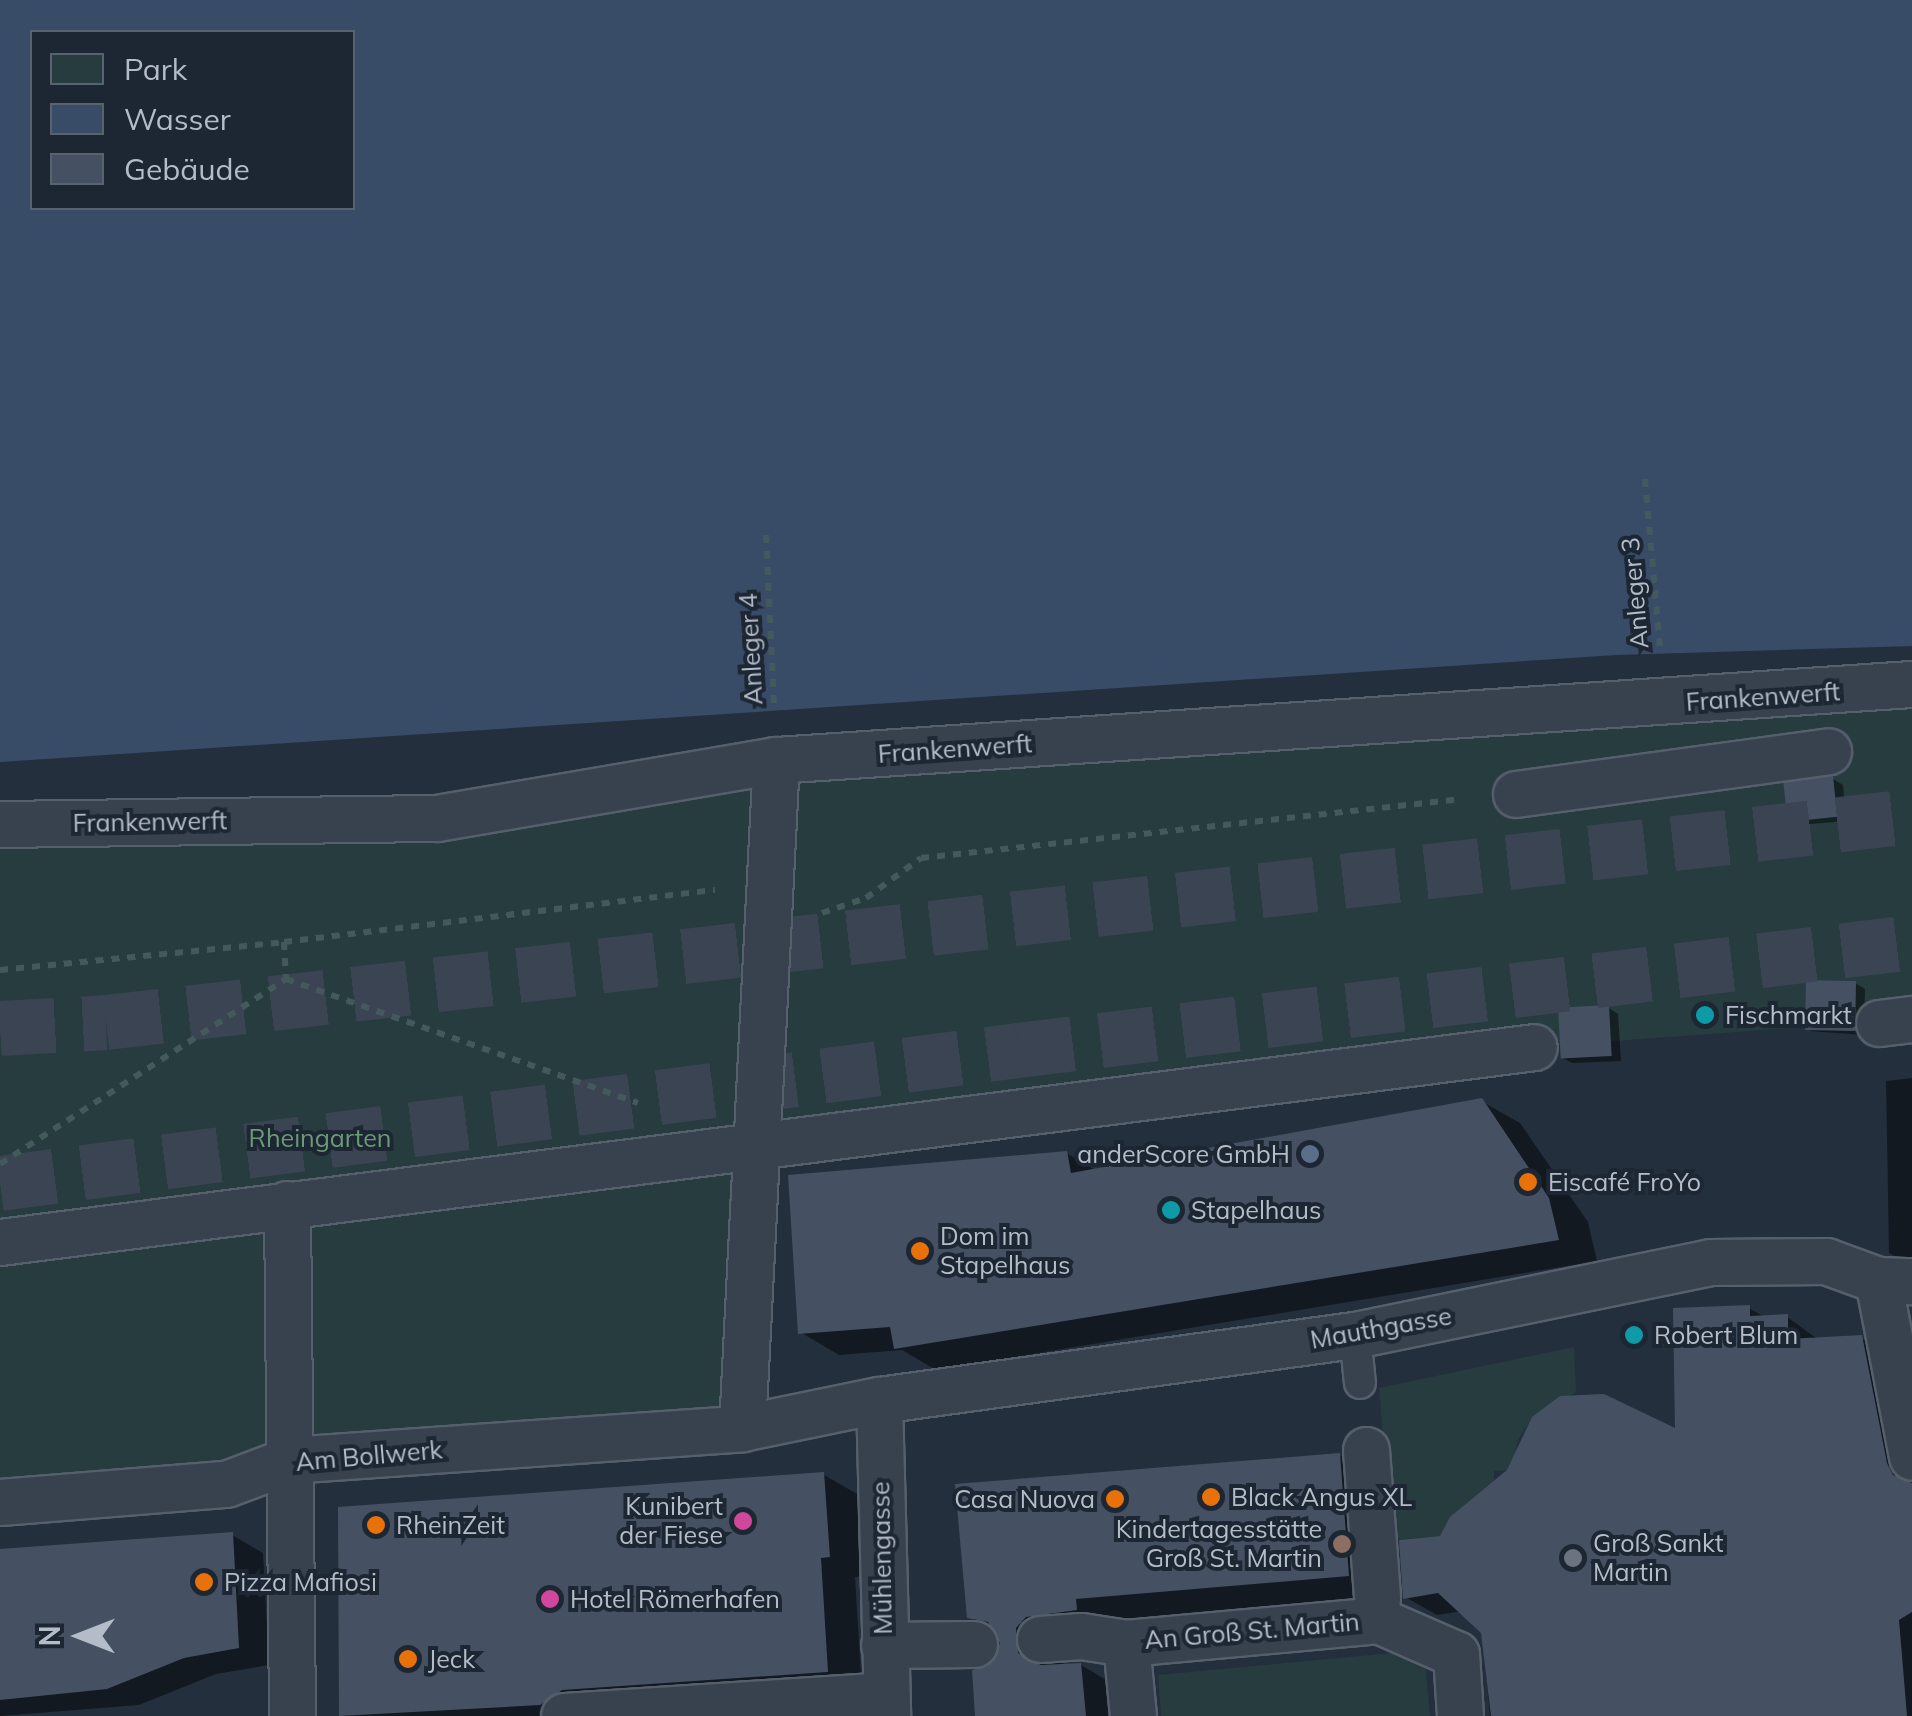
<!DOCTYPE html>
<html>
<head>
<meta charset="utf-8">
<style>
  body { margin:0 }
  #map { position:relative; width:1912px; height:1716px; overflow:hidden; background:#242f3e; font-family:Mulish,sans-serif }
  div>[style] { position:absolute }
  .green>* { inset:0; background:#263c3f }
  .water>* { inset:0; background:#394c67 }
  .shadow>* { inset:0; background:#0007 }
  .building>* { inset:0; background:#455162; transform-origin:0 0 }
  .primary-tunnel>* { height:55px; margin-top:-27.5px; transform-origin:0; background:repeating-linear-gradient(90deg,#3a4453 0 55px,transparent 0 83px) }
  .path>* { height:6px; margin-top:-3px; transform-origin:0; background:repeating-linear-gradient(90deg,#44595c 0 8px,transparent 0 16px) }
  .roads { filter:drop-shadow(2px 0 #565f6c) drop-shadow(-2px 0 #565f6c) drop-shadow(0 2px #565f6c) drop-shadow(0 -2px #565f6c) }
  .service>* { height:30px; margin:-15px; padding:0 15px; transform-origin:15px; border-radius:15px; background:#38414e }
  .pedestrian>* { height:45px; margin:-22.5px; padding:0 22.5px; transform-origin:22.5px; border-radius:22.5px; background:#38414e }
  .dots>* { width:28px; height:28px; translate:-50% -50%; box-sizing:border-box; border:5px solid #1d2633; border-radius:50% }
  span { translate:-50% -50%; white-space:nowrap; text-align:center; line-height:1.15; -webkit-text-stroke:8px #1d2633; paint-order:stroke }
  .street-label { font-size:25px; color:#b4bcc9 }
  .poi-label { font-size:25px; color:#b4bcc9 }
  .left { translate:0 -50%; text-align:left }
  .right { translate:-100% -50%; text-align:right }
  .park-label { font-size:25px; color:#6b9a76 }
  .legend { position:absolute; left:30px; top:30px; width:325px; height:180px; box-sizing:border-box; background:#1d2633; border:2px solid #59626f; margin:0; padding:12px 18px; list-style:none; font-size:30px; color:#b4bcc9 }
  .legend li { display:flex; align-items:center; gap:20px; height:50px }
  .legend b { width:50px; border:2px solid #59626f }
  .north { position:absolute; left:30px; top:1586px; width:100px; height:100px; -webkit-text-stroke:8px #1d2633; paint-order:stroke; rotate:270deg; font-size:28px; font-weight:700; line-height:40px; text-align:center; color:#b4bcc9 }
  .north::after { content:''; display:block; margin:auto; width:35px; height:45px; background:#b4bcc9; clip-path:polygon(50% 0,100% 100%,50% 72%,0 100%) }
</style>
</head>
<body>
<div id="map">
  <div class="green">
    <div style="clip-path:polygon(1912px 684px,1912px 1019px,1534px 1047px,754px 1142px,742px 1428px,0 1502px,0 824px,437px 818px,776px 760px)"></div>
    <div style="clip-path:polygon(1574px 1347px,1576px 1392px,1532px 1417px,1518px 1440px,1513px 1470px,1494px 1471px,1494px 1492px,1469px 1501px,1440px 1536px,1392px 1540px,1379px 1388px)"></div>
    <div style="clip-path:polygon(1424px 1650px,1430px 1716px,1161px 1716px,1158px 1675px)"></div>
  </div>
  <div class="water">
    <div style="clip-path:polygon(evenodd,0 0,1912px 0,1912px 646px,1616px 655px,0 762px,0 0,32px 32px,352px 32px,352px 208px,32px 208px,32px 32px)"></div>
  </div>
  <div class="shadow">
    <div style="clip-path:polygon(1833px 779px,1843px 785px,1846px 821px,1799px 825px,1789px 819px)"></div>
    <div style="clip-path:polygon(1855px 983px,1865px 989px,1864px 1035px,1810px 1031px)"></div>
    <div style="clip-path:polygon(1609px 1008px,1618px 1014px,1621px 1061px,1572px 1063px,1563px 1058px)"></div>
    <div style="clip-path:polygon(1912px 1078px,1912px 1266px,1889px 1253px,1886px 1081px)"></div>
    <div style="clip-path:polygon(1481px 1101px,1520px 1123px,1588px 1222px,1597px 1261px,936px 1370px,902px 1350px,839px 1355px,800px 1332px,1066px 1153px,1097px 1171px)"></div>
    <div style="clip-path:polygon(1749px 1308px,1766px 1318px,1787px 1317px,1819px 1340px,1861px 1338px,1893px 1356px,1912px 1454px,1912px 1716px,1490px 1716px,1483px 1632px,1462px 1611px,1437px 1615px,1405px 1597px,1442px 1538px,1510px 1472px,1677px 1432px)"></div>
    <div style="clip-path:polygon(1339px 1455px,1387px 1483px,1396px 1603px,1063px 1656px,1064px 1665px,1081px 1665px,1128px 1693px,1130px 1716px,978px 1716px,1003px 1643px,970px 1616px)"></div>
    <div style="clip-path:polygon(824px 1475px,859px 1495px,864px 1576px,855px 1577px,862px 1691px,583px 1716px,342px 1716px,341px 1510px)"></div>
    <div style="clip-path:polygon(232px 1535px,263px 1553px,269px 1665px,216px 1674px,139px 1705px,0 1716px,0 1553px)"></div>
  </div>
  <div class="building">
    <div style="left:1833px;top:776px;width:41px;height:50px;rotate:84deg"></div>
    <div style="left:1856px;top:981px;width:50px;height:50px;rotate:91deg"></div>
    <div style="left:1609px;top:1005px;width:51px;height:51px;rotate:87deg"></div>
    <div style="clip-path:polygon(1482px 1098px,1549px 1198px,1559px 1240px,894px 1349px,890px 1327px,798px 1334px,788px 1175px,1067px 1151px,1071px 1173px)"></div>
    <div style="clip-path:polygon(1750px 1305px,1750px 1316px,1788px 1314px,1788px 1339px,1862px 1335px,1887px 1463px,1893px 1475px,1912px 1483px,1912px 1612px,1899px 1620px,1907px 1716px,1491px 1716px,1481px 1633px,1438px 1593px,1403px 1599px,1399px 1540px,1440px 1536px,1450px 1517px,1507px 1470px,1532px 1417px,1560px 1396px,1604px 1394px,1675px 1428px,1673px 1308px)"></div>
    <div style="clip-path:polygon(1340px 1453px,1349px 1576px,1076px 1599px,1077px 1610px,1026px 1617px,1016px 1628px,1018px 1653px,1041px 1665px,1081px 1663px,1086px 1716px,975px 1716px,972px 1670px,988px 1666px,1000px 1643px,988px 1622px,967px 1618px,955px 1484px)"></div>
    <div style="clip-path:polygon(824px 1472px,830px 1557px,821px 1558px,828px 1672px,562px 1690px,540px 1705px,339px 1716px,338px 1507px)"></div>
    <div style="clip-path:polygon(233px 1532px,239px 1648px,184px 1658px,107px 1689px,0 1700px,0 1549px)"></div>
  </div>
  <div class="primary-tunnel">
    <div style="left:0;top:1028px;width:106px;rotate:-3.2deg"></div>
    <div style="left:106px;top:1022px;width:1818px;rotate:-6.51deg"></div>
    <div style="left:0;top:1183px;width:1027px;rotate:-7.44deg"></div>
    <div style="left:1018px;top:1050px;width:900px;rotate:-6.89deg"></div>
  </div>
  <div class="path">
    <div style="left:1645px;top:479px;width:170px;rotate:84.9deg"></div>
    <div style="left:766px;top:535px;width:169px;rotate:87.3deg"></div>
    <div style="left:822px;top:913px;width:46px;rotate:-18.8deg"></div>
    <div style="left:866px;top:898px;width:68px;rotate:-36deg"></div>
    <div style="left:921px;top:858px;width:544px;rotate:-6.22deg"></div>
    <div style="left:284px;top:942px;width:434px;rotate:-6.9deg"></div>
    <div style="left:0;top:970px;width:285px;rotate:-5.6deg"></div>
    <div style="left:284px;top:942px;width:37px;rotate:87deg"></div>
    <div style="left:286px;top:979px;width:373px;rotate:19.4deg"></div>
    <div style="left:0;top:1164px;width:341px;rotate:-32.9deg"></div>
  </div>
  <div class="roads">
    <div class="service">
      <div style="left:1355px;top:1335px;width:48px;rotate:84.1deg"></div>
    </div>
    <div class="pedestrian">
      <div style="left:1516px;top:794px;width:315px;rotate:-7.8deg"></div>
      <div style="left:0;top:824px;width:437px;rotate:-0.8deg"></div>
      <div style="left:437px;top:818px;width:344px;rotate:-9.7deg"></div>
      <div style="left:776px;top:760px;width:1139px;rotate:-3.83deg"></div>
      <div style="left:1879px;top:1023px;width:33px;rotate:-7deg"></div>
      <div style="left:287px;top:1204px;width:512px;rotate:89.44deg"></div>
      <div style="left:0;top:1242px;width:1546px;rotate:-7.24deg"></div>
      <div style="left:1878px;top:1280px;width:180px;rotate:79.1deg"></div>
      <div style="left:879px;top:1400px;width:316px;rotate:88.5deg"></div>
      <div style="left:742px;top:1428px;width:669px;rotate:-87.09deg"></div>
      <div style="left:1366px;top:1450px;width:148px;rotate:85.7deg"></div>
      <div style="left:0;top:1502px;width:227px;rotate:-4.6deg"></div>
      <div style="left:226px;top:1484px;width:68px;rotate:-20.6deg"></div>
      <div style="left:290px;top:1460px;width:453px;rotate:-4deg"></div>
      <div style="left:742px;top:1428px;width:140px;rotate:-11.6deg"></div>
      <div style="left:879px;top:1400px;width:480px;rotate:-7.8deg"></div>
      <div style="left:1355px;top:1335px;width:362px;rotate:-11.6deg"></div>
      <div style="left:1710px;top:1262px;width:116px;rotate:-0.5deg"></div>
      <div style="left:1826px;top:1261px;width:55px;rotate:20.1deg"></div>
      <div style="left:1878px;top:1280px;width:34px;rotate:2deg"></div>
      <div style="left:1377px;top:1609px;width:11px;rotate:85deg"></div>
      <div style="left:1378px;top:1620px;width:85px;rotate:23.6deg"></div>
      <div style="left:1456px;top:1654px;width:62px;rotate:86.3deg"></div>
      <div style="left:1040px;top:1639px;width:41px;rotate:-4.2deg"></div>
      <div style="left:1081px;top:1636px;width:46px;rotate:8.8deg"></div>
      <div style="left:1126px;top:1643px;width:253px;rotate:-5.2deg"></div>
      <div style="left:1126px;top:1643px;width:73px;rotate:84.5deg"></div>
      <div style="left:884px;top:1645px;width:90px;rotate:-0.6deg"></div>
      <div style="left:564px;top:1716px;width:323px;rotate:-3.7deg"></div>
    </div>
  </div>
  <div class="dots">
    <div style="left:1705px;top:1015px;background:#0f9aa8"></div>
    <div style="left:1310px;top:1154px;background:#5c6f8a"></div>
    <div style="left:1528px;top:1182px;background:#e8710a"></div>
    <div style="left:1171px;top:1210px;background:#0f9aa8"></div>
    <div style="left:920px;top:1251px;background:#e8710a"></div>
    <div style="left:1634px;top:1335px;background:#0f9aa8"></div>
    <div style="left:1211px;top:1497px;background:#e8710a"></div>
    <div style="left:1115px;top:1499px;background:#e8710a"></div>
    <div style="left:743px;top:1521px;background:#d1479c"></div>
    <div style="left:376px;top:1525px;background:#e8710a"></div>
    <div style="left:1342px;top:1544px;background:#8d6e63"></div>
    <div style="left:1573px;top:1558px;background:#6b7280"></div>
    <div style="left:204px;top:1582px;background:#e8710a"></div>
    <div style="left:550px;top:1599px;background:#d1479c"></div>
    <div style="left:408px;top:1659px;background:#e8710a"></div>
  </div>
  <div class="street-label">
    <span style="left:1635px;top:593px;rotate:-95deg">Anleger 3</span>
    <span style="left:751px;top:649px;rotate:-93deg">Anleger 4</span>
    <span style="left:1763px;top:697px;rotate:-4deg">Frankenwerft</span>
    <span style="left:955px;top:749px;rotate:-4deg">Frankenwerft</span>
    <span style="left:150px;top:822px;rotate:-1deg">Frankenwerft</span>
    <span style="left:1381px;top:1328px;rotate:-10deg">Mauthgasse</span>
    <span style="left:369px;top:1456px;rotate:-5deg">Am Bollwerk</span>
    <span style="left:882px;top:1558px;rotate:-91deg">Mühlengasse</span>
    <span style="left:1252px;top:1631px;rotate:-5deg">An Groß St. Martin</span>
  </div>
  <div class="poi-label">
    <span class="left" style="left:1725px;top:1015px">Fischmarkt</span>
    <span class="right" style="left:1290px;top:1154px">anderScore GmbH</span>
    <span class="left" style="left:1548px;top:1182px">Eiscafé FroYo</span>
    <span class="left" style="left:1191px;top:1210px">Stapelhaus</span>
    <span class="left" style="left:940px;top:1251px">Dom im<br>Stapelhaus</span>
    <span class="left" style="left:1654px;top:1335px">Robert Blum</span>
    <span class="left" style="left:1231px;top:1497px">Black Angus XL</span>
    <span class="right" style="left:1095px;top:1499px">Casa Nuova</span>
    <span class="right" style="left:723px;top:1521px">Kunibert<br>der Fiese</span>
    <span class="left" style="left:396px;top:1525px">RheinZeit</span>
    <span class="right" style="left:1322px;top:1544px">Kindertagesstätte<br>Groß St. Martin</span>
    <span class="left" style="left:1593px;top:1558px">Groß Sankt<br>Martin</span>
    <span class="left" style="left:224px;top:1582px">Pizza Mafiosi</span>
    <span class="left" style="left:570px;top:1599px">Hotel Römerhafen</span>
    <span class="left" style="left:428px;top:1659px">Jeck</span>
  </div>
  <div class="park-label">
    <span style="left:320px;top:1138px">Rheingarten</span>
  </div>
  <ul class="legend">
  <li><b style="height:28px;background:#263c3f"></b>Park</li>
  <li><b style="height:28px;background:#394c67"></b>Wasser</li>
  <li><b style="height:28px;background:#455162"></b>Gebäude</li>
  </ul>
  <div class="north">N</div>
</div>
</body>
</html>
